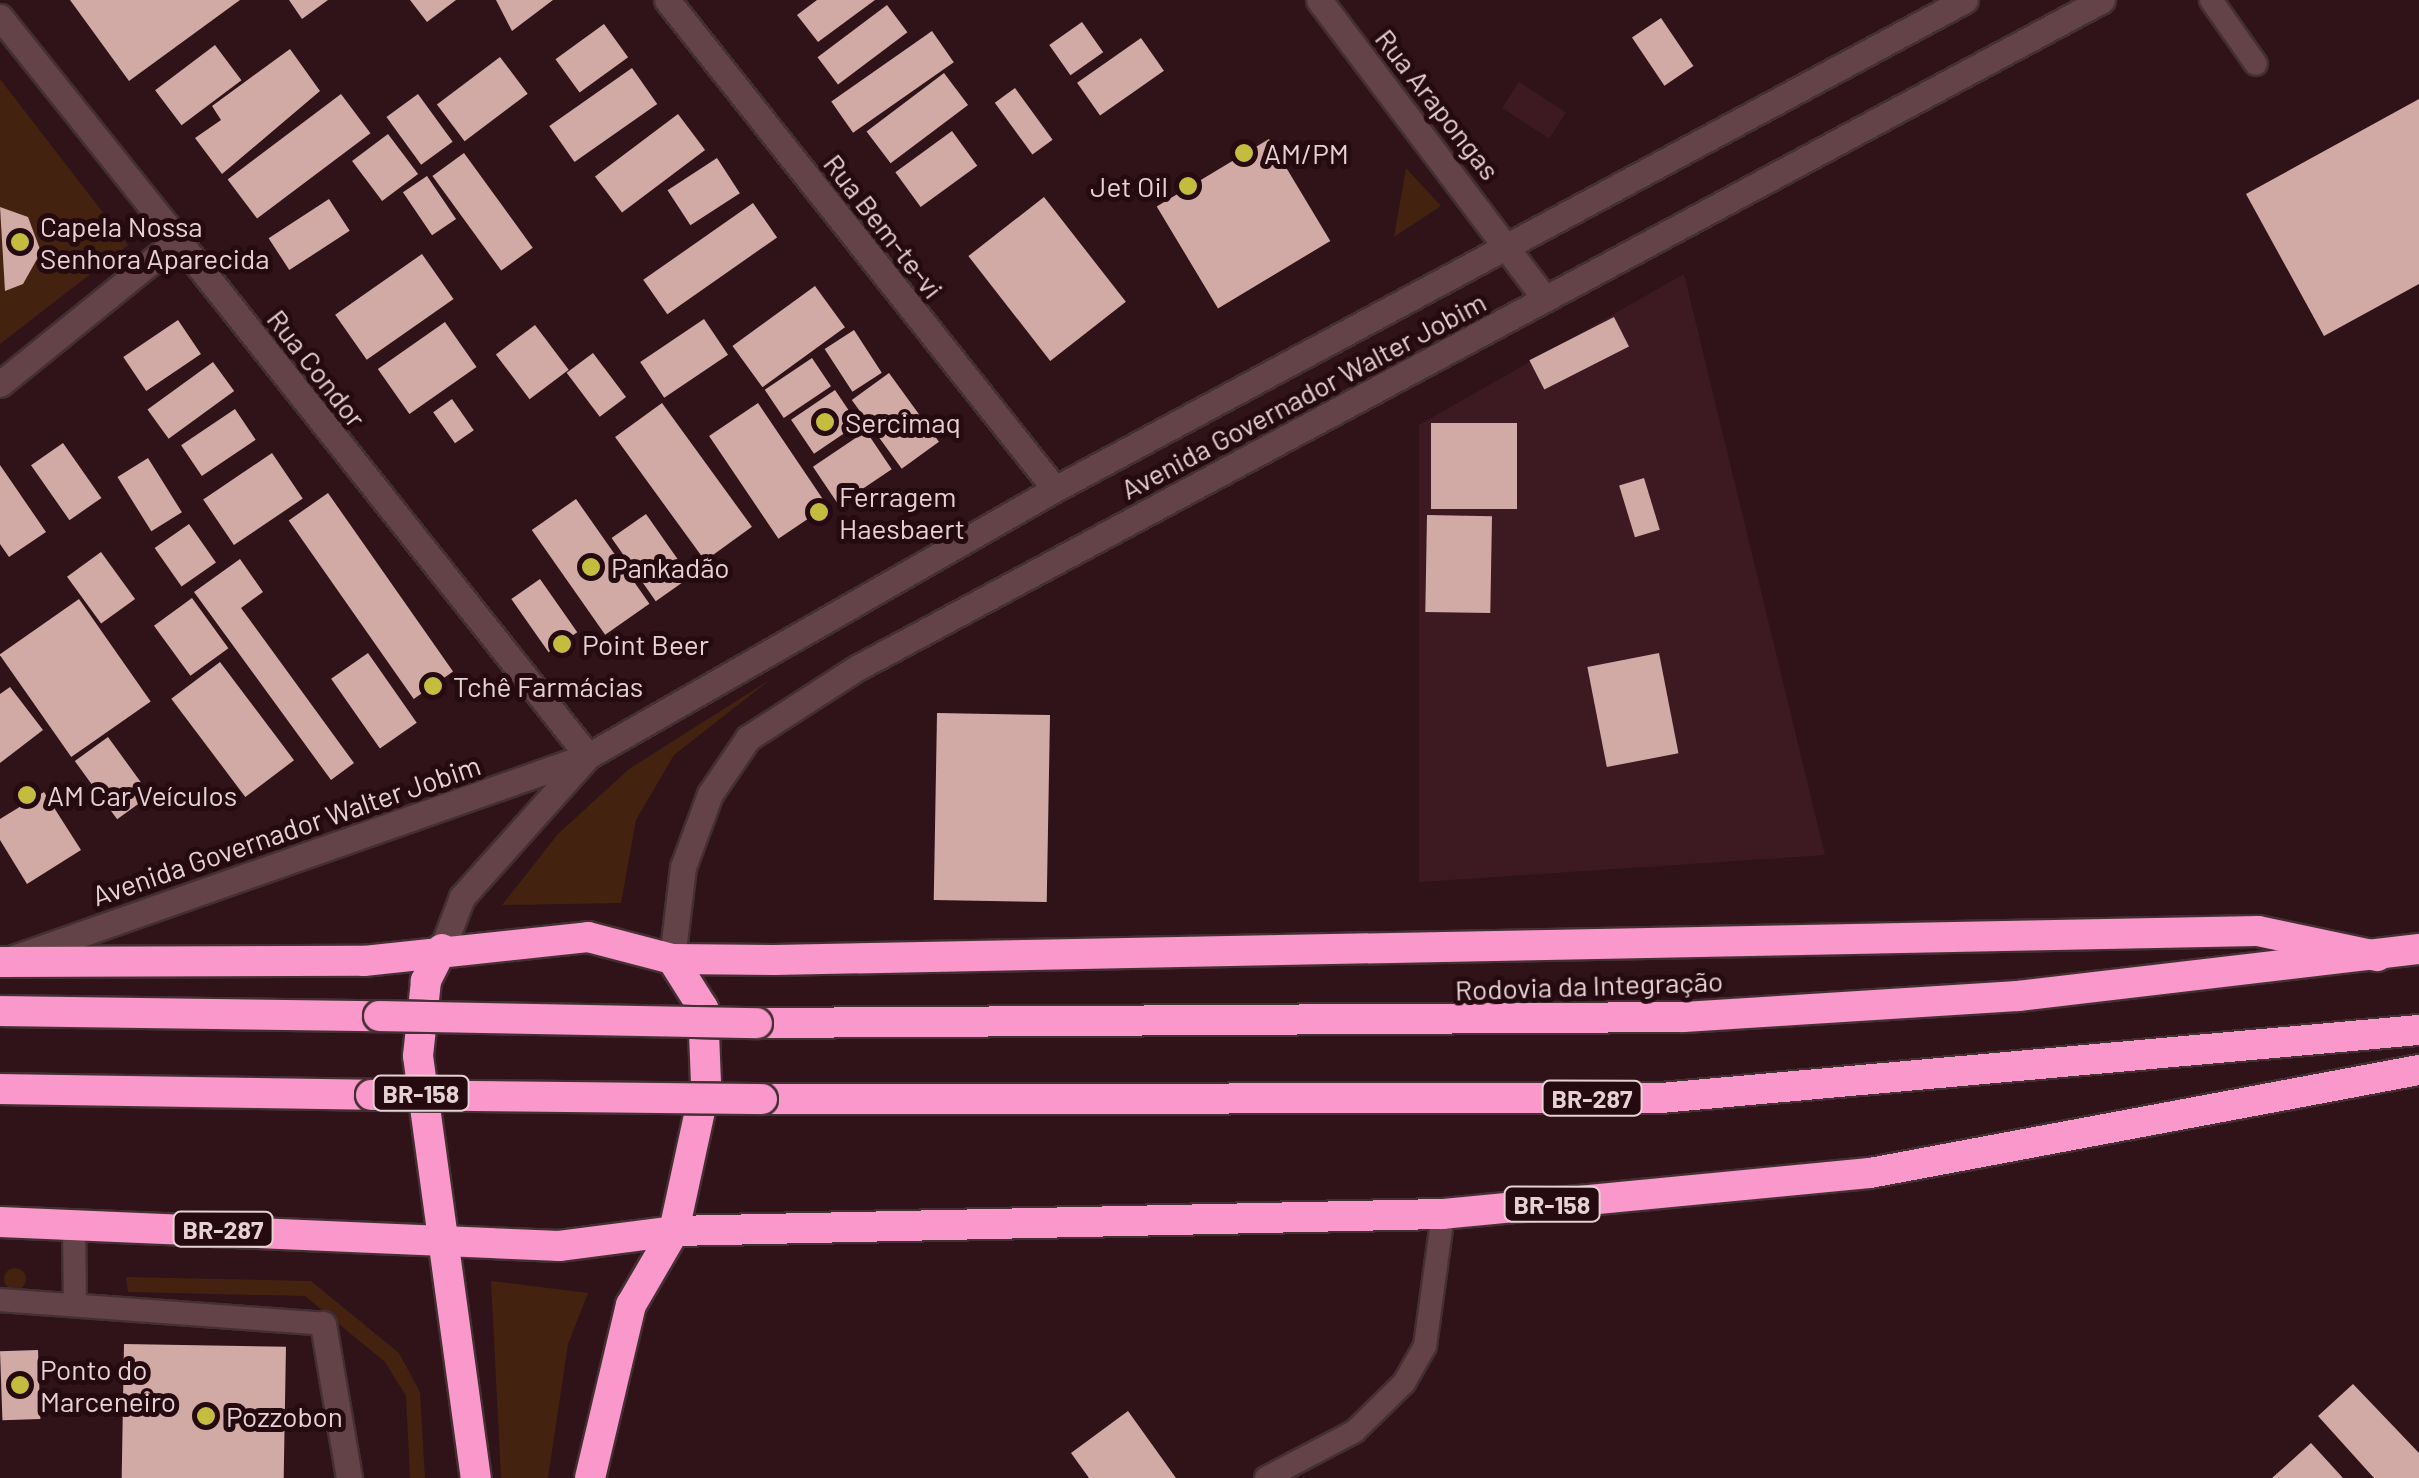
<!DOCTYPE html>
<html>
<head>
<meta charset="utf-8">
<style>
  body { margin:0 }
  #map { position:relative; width:2419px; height:1478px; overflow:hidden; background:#2f1319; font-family:Barlow,sans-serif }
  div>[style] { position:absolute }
  .built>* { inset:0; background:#3d1a22; transform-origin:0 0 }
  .green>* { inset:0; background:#432210 }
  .round { border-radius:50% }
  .building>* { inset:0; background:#d1aaa5; transform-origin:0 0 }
  .roads { filter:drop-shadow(2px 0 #442f33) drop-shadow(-2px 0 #442f33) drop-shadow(0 2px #442f33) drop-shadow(0 -2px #442f33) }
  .lane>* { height:22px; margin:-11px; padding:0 11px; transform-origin:11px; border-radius:11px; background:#634248 }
  .street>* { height:25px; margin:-12.5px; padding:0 12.5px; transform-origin:12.5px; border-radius:12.5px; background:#634248 }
  .secondary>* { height:25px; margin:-12.5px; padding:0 12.5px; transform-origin:12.5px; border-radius:12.5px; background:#634248 }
  .highway>* { height:30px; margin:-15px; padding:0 15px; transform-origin:15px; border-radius:15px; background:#fa97cb }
  .bridges { filter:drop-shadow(2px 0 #442f33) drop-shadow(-2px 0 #442f33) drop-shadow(0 2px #442f33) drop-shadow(0 -2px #442f33) }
  .highway-bridge>* { height:30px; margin:-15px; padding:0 15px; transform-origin:15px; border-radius:15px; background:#fa97cb }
  .dots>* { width:28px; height:28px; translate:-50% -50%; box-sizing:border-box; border:5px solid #250a10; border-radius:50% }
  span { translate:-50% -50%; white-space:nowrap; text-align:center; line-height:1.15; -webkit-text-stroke:10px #250a10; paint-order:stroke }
  .shield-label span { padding:2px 8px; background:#250a10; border:2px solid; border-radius:8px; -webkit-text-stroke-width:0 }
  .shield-label { font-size:25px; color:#e6d1d4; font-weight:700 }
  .street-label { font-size:28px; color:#e6d1d4 }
  .poi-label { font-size:28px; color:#e6d1d4 }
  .left { translate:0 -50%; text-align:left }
  .right { translate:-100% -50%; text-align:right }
</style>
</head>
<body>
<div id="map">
  <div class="built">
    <div style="left:1519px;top:82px;width:56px;height:31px;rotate:33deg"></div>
    <div style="clip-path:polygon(1684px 274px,1825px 855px,1419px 882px,1419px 425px)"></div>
  </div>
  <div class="green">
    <div style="clip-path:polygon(0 79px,128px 245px,0 344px)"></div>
    <div style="clip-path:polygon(1406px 168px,1441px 206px,1394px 237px)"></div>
    <div style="clip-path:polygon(771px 679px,674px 755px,636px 820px,621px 903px,502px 905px,558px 834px,629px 769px)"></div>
    <div class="round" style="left:4px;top:1268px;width:22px;height:22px"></div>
    <div style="clip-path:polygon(126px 1277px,311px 1281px,399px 1353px,420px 1392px,425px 1478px,410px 1478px,406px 1396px,385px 1362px,305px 1296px,128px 1292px)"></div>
    <div style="clip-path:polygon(491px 1281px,588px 1293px,568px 1344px,548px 1478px,501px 1478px)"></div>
  </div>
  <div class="building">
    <div style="clip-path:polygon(70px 0,240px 0,129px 81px)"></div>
    <div style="clip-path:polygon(289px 0,328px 0,302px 19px)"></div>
    <div style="clip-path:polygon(410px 0,456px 0,427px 22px)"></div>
    <div style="clip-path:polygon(496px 0,553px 0,512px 31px)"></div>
    <div style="clip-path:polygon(817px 0,875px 0,818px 42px,797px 15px)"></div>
    <div style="left:887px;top:5px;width:34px;height:87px;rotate:53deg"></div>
    <div style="left:1661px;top:18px;width:58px;height:35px;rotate:56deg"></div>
    <div style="left:1082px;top:22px;width:37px;height:40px;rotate:55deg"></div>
    <div style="left:604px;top:24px;width:41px;height:60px;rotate:54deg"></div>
    <div style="left:932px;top:31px;width:38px;height:123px;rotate:55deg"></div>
    <div style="left:1141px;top:38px;width:40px;height:78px;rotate:55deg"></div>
    <div style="left:215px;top:45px;width:44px;height:75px;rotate:53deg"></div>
    <div style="clip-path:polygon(290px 49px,320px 91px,222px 174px,195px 138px,221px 120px,212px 106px)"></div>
    <div style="left:500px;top:57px;width:46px;height:79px;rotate:53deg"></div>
    <div style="left:632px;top:68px;width:44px;height:101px;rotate:55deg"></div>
    <div style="left:944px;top:73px;width:40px;height:97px;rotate:53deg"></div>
    <div style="left:1015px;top:88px;width:64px;height:25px;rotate:54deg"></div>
    <div style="left:341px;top:94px;width:49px;height:142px;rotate:53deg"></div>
    <div style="left:418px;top:94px;width:59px;height:39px;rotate:54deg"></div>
    <div style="clip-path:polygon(2419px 99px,2419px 284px,2324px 336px,2246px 194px)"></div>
    <div style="left:678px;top:114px;width:45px;height:104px;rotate:53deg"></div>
    <div style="left:952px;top:131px;width:43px;height:70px;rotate:54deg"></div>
    <div style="left:388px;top:134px;width:50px;height:45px;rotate:53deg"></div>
    <div style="left:1269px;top:139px;width:119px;height:131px;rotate:59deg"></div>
    <div style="left:464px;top:153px;width:117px;height:39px;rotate:54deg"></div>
    <div style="left:717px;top:158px;width:42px;height:59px;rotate:57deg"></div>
    <div style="left:427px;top:176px;width:52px;height:29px;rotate:56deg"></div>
    <div style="left:1044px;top:197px;width:133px;height:96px;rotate:52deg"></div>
    <div style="left:329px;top:199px;width:38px;height:72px;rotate:57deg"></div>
    <div style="left:753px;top:203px;width:42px;height:134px;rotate:55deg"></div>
    <div style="clip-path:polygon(0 207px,28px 217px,41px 252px,23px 284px,5px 291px)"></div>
    <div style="left:422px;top:254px;width:55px;height:106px;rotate:55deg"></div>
    <div style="left:815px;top:286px;width:51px;height:102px;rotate:54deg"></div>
    <div style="left:1614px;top:317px;width:33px;height:95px;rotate:63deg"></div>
    <div style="left:704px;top:319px;width:43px;height:77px;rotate:56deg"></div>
    <div style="left:178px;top:320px;width:41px;height:66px;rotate:56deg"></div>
    <div style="left:445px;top:322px;width:55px;height:82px;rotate:55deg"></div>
    <div style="left:535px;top:325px;width:56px;height:49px;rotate:53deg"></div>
    <div style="left:854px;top:330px;width:51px;height:35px;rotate:57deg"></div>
    <div style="left:593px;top:353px;width:55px;height:33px;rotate:53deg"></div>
    <div style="left:812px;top:358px;width:34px;height:57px;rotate:56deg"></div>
    <div style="left:213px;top:362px;width:36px;height:81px;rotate:54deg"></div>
    <div style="left:889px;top:373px;width:85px;height:46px;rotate:54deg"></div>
    <div style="left:835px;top:390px;width:41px;height:53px;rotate:56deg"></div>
    <div style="left:452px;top:399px;width:38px;height:23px;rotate:55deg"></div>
    <div style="left:662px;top:403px;width:153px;height:58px;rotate:54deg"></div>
    <div style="left:758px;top:403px;width:124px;height:59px;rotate:56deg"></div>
    <div style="left:235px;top:409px;width:37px;height:65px;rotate:56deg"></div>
    <div style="left:1517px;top:423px;width:86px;height:86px;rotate:90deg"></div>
    <div style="left:866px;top:431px;width:46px;height:64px;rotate:56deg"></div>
    <div style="left:63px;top:443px;width:67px;height:39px;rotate:55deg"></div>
    <div style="left:272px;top:453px;width:55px;height:83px;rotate:56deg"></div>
    <div style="left:148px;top:458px;width:64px;height:36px;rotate:58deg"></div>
    <div style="clip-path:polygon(0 465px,46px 532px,9px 557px,0 544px)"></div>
    <div style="left:1644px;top:478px;width:54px;height:26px;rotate:73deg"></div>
    <div style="left:328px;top:493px;width:218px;height:48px;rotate:55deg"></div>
    <div style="left:576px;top:499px;width:128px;height:54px;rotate:55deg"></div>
    <div style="left:646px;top:514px;width:77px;height:42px;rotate:55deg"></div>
    <div style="left:1427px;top:515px;width:65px;height:97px;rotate:1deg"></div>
    <div style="left:189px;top:524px;width:47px;height:42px;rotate:55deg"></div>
    <div style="left:101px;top:552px;width:58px;height:42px;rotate:54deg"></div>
    <div style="clip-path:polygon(240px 559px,263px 592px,241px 608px,354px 763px,331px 780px,194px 592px)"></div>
    <div style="left:540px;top:579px;width:65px;height:35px;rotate:55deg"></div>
    <div style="left:192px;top:598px;width:62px;height:47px;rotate:54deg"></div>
    <div style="left:79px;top:599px;width:125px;height:97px;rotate:55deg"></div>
    <div style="left:368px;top:653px;width:85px;height:45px;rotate:55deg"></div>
    <div style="left:1659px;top:653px;width:102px;height:73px;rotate:79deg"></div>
    <div style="left:220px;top:662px;width:123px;height:61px;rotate:53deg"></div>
    <div style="clip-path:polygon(10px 687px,43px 730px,0 763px,0 694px)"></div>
    <div style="left:1050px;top:715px;width:187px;height:113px;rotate:91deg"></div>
    <div style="left:108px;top:737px;width:72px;height:41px;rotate:54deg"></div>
    <div style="clip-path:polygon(44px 792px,81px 850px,27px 884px,0 840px,0 819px)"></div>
    <div style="left:124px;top:1344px;width:162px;height:134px;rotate:1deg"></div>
    <div style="left:38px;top:1350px;width:69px;height:38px;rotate:88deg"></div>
    <div style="clip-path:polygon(2353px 1384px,2419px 1453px,2419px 1478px,2374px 1478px,2318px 1416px)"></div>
    <div style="clip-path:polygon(1128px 1411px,1176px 1478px,1089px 1478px,1071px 1453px)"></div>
    <div style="clip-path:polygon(2311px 1443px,2343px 1478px,2272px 1478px)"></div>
  </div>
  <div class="roads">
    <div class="lane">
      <div style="left:2211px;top:0;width:78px;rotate:54.9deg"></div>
      <div style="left:74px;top:1224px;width:81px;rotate:89.3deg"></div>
      <div style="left:0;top:1300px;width:324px;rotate:4.2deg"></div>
      <div style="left:1266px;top:1478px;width:101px;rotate:-27.8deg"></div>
      <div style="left:1355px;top:1431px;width:69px;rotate:-44.4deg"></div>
      <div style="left:1404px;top:1383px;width:43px;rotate:-60.4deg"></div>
      <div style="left:1425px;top:1346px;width:133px;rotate:-82.2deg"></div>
    </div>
    <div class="street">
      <div style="left:667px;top:0;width:624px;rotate:51.57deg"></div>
      <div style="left:1319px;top:0;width:375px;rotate:52.9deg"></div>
      <div style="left:0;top:17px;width:285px;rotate:51.4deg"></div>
      <div style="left:13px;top:958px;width:609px;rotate:-19.36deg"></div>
      <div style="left:323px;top:1324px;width:156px;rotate:80.4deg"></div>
    </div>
    <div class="secondary">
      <div style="left:0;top:384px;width:229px;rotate:-39deg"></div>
      <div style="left:178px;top:240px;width:659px;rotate:51.53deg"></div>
      <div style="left:442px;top:949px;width:56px;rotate:-69deg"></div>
      <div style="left:462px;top:897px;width:189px;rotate:-48.2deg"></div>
      <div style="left:588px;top:756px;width:538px;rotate:-29.76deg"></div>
      <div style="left:1055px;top:489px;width:1033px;rotate:-28.25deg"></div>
      <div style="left:672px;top:959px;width:93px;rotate:-83.2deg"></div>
      <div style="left:683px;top:867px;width:78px;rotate:-69.7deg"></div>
      <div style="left:710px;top:794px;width:68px;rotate:-55.8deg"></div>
      <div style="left:748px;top:738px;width:127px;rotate:-32.8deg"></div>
      <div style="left:855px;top:669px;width:1415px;rotate:-28.21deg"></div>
    </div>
    <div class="highway">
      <div style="left:442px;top:949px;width:36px;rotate:117deg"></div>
      <div style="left:426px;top:981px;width:75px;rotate:96.1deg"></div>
      <div style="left:418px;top:1056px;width:426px;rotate:82.2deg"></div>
      <div style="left:0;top:962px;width:364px;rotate:-0.2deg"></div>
      <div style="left:364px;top:961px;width:225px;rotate:-6.1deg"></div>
      <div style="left:588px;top:937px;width:87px;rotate:14.7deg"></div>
      <div style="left:672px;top:959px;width:102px;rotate:0.6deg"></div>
      <div style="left:774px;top:960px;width:1484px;rotate:-1.12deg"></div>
      <div style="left:2258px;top:931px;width:122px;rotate:11.9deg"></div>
      <div style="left:0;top:1011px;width:379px;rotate:0.8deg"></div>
      <div style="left:757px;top:1023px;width:926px;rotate:-0.37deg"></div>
      <div style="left:1683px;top:1017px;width:336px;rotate:-3.6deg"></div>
      <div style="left:2018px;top:996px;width:404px;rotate:-6.7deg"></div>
      <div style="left:0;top:1089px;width:371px;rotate:0.9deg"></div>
      <div style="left:762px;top:1099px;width:899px;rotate:-0.06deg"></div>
      <div style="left:1661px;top:1098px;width:761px;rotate:-5.13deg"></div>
      <div style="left:0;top:1222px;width:560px;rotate:2.46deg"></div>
      <div style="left:559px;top:1246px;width:116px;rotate:-7.4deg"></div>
      <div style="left:674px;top:1231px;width:769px;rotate:-1.27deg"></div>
      <div style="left:1443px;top:1214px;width:429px;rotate:-5.5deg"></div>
      <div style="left:1870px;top:1173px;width:559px;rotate:-10.63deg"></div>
      <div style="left:590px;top:1478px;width:178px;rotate:-76.7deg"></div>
      <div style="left:631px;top:1305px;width:86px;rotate:-59.8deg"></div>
      <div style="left:674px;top:1231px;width:151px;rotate:-77.8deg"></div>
      <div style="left:706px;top:1083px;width:75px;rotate:-92.3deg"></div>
      <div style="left:703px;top:1008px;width:58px;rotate:-122.3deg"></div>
    </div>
  </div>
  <div class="bridges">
    <div class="highway-bridge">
      <div style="left:379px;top:1016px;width:378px;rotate:1.1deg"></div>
      <div style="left:371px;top:1095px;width:391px;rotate:0.6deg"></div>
    </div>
  </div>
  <div class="dots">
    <div style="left:1244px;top:153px;background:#c4bc3e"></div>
    <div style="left:1188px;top:186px;background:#c4bc3e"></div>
    <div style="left:20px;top:242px;background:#c4bc3e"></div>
    <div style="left:825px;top:422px;background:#c4bc3e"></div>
    <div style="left:819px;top:512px;background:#c4bc3e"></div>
    <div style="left:591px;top:567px;background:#c4bc3e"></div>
    <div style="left:562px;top:644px;background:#c4bc3e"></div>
    <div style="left:433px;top:686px;background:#c4bc3e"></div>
    <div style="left:27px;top:795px;background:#c4bc3e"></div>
    <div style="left:20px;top:1385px;background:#c4bc3e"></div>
    <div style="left:206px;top:1416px;background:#c4bc3e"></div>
  </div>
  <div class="shield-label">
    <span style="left:421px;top:1093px">BR-158</span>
    <span style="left:1592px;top:1098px">BR-287</span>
    <span style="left:1552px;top:1204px">BR-158</span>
    <span style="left:223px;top:1229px">BR-287</span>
  </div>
  <div class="street-label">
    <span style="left:1438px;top:104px;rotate:52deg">Rua Arapongas</span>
    <span style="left:884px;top:226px;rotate:52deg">Rua Bem-te-vi</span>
    <span style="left:317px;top:368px;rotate:52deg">Rua Condor</span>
    <span style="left:1303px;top:395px;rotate:-28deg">Avenida Governador Walter Jobim</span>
    <span style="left:286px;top:830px;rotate:-19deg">Avenida Governador Walter Jobim</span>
    <span style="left:1589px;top:985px;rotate:-2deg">Rodovia da Integração</span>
  </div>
  <div class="poi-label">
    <span class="left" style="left:1264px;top:153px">AM/PM</span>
    <span class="right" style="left:1168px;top:186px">Jet Oil</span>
    <span class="left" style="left:40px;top:242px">Capela Nossa<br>Senhora Aparecida</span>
    <span class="left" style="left:845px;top:422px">Sercimaq</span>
    <span class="left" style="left:839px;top:512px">Ferragem<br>Haesbaert</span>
    <span class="left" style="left:611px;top:567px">Pankadão</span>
    <span class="left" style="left:582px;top:644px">Point Beer</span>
    <span class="left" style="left:453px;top:686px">Tchê Farmácias</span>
    <span class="left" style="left:47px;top:795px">AM Car Veículos</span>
    <span class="left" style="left:40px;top:1385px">Ponto do<br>Marceneiro</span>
    <span class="left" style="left:226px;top:1416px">Pozzobon</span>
  </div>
</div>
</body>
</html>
